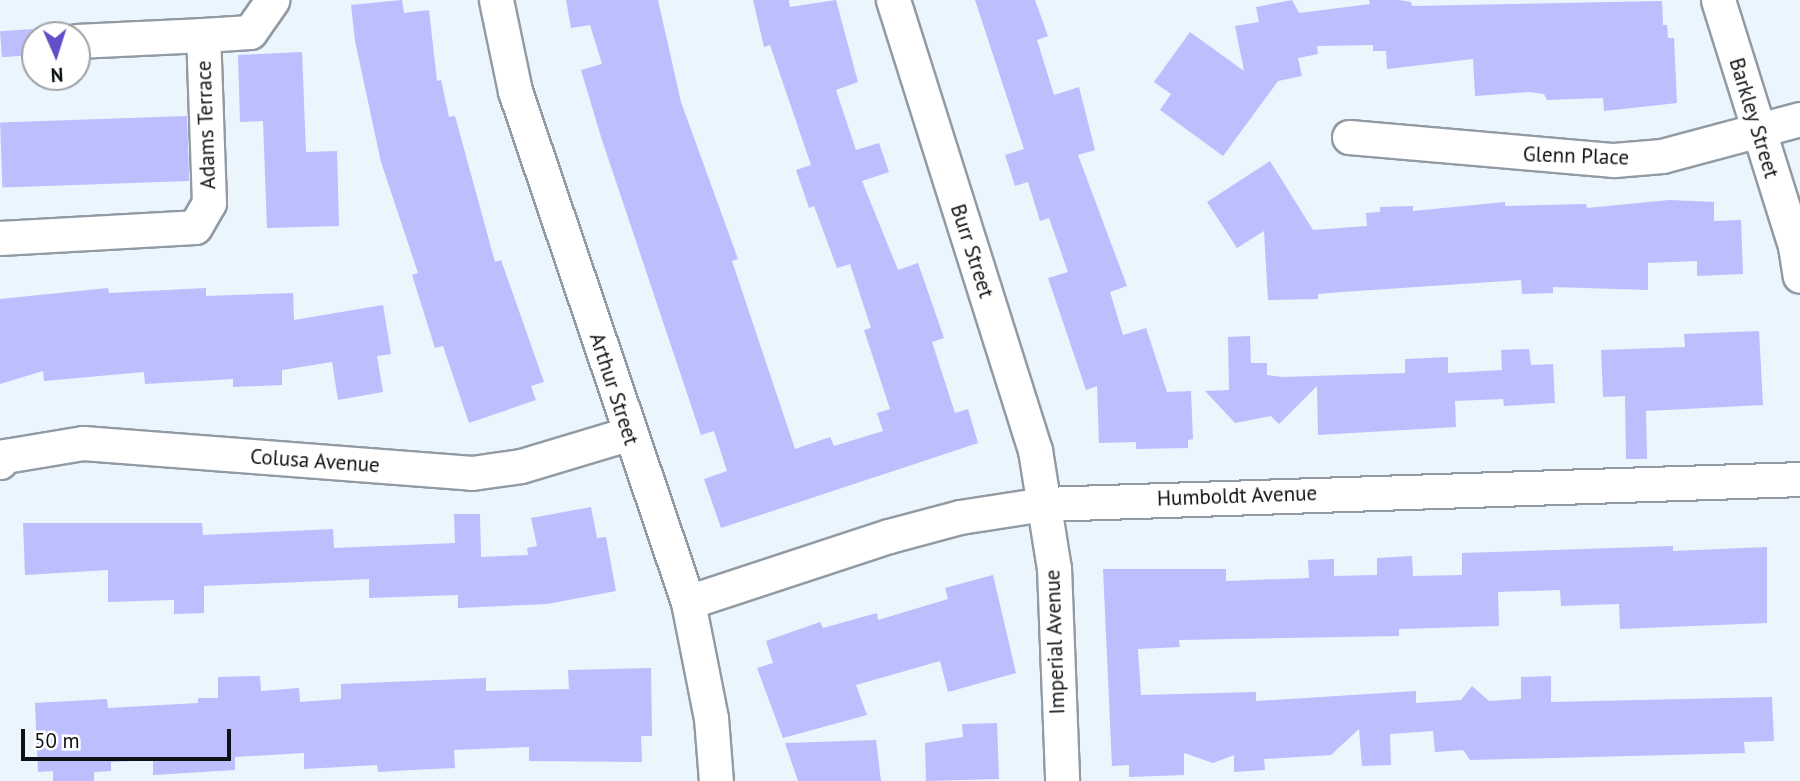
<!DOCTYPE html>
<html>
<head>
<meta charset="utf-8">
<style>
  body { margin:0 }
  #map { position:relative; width:1800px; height:781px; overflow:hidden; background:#ebf5fe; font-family:"PT Sans",sans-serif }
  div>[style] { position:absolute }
  .building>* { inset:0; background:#bcbefe; transform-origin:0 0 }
  .roads { filter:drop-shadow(2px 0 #929ba3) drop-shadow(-2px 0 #929ba3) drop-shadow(0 2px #929ba3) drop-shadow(0 -2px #929ba3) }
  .minor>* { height:33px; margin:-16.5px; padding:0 16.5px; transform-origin:16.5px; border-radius:16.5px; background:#fff }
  span { translate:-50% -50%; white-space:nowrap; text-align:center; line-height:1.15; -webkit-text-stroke:6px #fff; paint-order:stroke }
  .street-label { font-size:21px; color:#0e1214 }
  .north { position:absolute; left:21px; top:21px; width:70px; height:70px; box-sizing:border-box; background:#fff; border:2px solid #9fa0a1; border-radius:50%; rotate:177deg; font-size:19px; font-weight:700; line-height:28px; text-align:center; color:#0e1214 }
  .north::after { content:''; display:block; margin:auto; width:24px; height:32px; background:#614fc8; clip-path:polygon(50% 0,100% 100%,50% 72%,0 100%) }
  .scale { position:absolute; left:21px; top:729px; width:210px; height:32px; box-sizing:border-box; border:4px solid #0e1214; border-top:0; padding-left:9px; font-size:21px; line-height:24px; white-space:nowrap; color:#0e1214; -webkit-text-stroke:5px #fff; paint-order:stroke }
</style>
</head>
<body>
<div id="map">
  <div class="building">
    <div style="clip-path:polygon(402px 0,404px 13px,429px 10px,437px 81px,441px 80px,449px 117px,455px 116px,495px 262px,501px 260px,544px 382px,531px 386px,536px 400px,469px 423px,443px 346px,435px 348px,412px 275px,418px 273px,381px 162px,355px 41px,351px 5px)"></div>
    <div style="clip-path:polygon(566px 0,658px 0,681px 102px,738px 259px,732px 261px,795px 449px,830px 437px,834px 446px,883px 431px,877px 413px,890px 409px,864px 330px,871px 328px,850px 264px,837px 268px,814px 206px,809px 208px,796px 170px,811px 165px,770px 45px,764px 47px,753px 0,789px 0,790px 7px,836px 0,858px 82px,836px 90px,856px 150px,879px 143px,889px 172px,862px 181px,898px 270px,918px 263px,944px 338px,932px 342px,955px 413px,968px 409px,978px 443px,721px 528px,704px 479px,727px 471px,714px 431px,701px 435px,601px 137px,581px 70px,602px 64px,590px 25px,571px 28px)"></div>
    <div style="clip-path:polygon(975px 0,1035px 0,1048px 36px,1037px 40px,1054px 95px,1079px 87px,1095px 150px,1078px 155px,1127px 286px,1110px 292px,1123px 335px,1146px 328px,1167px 392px,1191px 391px,1193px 439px,1188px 440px,1188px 448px,1136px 449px,1136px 442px,1099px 443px,1097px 386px,1086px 390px,1048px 278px,1068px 272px,1049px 218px,1040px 221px,1028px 182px,1015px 186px,1005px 155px,1024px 149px)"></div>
    <div style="clip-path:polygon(1292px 0,1299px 13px,1370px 4px,1369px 0,1399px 0,1411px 2px,1412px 6px,1662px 1px,1663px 25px,1667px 25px,1668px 38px,1674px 38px,1677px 103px,1604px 111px,1603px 98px,1547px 100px,1544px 94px,1529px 92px,1475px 96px,1473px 59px,1387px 69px,1386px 51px,1373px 51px,1373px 45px,1317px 46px,1318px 54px,1298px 58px,1302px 76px,1278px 81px,1223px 156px,1160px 110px,1171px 94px,1154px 82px,1190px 32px,1244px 71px,1235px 26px,1259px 22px,1256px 7px)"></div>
    <div style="left:33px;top:29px;width:26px;height:33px;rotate:86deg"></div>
    <div style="clip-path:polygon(302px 52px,306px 152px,337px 151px,339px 226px,267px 228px,263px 121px,240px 122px,238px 55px)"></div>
    <div style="left:187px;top:116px;width:65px;height:187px;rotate:88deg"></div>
    <div style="clip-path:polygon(1270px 161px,1313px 230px,1367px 226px,1366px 213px,1380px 212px,1380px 207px,1413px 206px,1413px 211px,1505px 202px,1505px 206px,1586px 204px,1587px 208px,1669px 200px,1714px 202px,1714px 221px,1741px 220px,1743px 274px,1697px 276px,1697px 261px,1648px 263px,1648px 290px,1553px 287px,1553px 293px,1522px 294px,1521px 280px,1342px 292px,1318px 294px,1318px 299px,1268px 300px,1264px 231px,1237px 248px,1207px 202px)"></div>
    <div style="clip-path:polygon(108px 288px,109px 293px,206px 288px,206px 296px,293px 293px,294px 320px,383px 305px,391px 354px,377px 356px,383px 392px,338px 400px,332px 362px,282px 370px,282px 385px,233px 387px,233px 379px,145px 384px,144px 372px,44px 381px,43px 371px,0 384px,0 299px)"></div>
    <div style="clip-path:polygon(1759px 331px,1763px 405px,1646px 411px,1647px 459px,1626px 459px,1625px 396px,1603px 397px,1601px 350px,1685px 347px,1684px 334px)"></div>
    <div style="clip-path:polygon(1250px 336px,1251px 363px,1267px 363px,1267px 375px,1282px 377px,1405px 373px,1405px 359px,1448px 357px,1448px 373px,1502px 370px,1501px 350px,1529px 349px,1531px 365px,1553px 364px,1555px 403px,1504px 406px,1503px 399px,1455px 401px,1456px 427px,1318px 435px,1317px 386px,1279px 424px,1271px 416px,1235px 423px,1205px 391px,1229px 390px,1228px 337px)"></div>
    <div style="clip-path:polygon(591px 507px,597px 538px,606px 537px,616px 591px,547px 604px,458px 608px,458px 595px,369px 598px,369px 579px,204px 586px,204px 613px,174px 614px,174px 600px,108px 602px,108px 570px,25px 575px,23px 523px,202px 523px,203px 535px,333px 529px,334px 548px,455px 543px,454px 514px,480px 514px,481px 557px,528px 555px,527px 548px,537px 546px,531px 518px)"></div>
    <div style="clip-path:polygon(1673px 546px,1673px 551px,1767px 547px,1767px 623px,1620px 629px,1619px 604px,1561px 606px,1560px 590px,1498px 592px,1499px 626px,1399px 629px,1399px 636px,1179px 640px,1180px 647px,1138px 649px,1141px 695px,1256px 692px,1256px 701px,1416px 691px,1416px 703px,1461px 700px,1472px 686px,1489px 701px,1521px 699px,1521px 677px,1551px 676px,1551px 702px,1772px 697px,1774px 741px,1744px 742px,1745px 753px,1470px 760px,1463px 750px,1435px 752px,1433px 731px,1390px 734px,1391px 765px,1362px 766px,1359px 729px,1331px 755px,1264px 759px,1265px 770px,1234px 772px,1234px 755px,1213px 763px,1184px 753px,1184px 775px,1129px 777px,1129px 765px,1112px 766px,1103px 569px,1226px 569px,1226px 581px,1309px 578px,1308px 560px,1334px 559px,1334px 576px,1377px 575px,1377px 558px,1412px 556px,1413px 576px,1462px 575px,1462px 553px)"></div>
    <div style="clip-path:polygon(993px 575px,1016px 673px,948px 692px,940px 661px,856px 685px,867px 715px,783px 738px,757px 668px,773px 663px,766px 641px,820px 622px,823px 628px,877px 613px,878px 620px,948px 599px,945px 588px)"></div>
    <div style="clip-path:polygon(651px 668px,652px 736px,641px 736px,642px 762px,529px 761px,529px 747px,454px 750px,455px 768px,412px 770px,378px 772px,377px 765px,304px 769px,304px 753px,235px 757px,235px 770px,153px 775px,153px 760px,111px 762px,111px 771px,94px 772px,94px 781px,53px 781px,53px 771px,38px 772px,35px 703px,107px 699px,108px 708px,198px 703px,198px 698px,218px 698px,218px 677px,260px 676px,261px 691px,299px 688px,300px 702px,341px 699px,341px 684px,486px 678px,486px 691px,569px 689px,568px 670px)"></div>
    <div style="clip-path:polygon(997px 723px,999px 779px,926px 781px,925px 743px,963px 737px,962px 724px)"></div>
    <div style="clip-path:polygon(876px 740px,881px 781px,798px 781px,785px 743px)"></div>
  </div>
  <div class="roads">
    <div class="minor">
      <div style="left:496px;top:0;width:93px;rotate:78.2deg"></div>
      <div style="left:515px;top:91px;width:539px;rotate:71.3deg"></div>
      <div style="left:688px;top:602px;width:118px;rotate:78.8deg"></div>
      <div style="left:711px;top:718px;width:63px;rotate:85.5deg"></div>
      <div style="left:893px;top:0;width:472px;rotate:72.5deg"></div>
      <div style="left:1035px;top:450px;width:120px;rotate:80.9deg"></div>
      <div style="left:1054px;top:568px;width:213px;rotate:87.8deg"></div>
      <div style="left:1718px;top:0;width:258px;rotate:72.6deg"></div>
      <div style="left:1795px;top:246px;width:30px;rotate:81deg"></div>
      <div style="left:77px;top:41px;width:126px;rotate:-2.7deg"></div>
      <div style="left:1349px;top:137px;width:266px;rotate:5deg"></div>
      <div style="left:1614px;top:160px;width:48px;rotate:-4.8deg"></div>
      <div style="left:1662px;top:156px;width:143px;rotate:-15deg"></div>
      <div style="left:0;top:238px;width:195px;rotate:-3.2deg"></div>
      <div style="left:195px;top:227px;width:28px;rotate:-60deg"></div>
      <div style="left:209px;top:203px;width:168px;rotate:-92deg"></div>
      <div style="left:203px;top:35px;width:47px;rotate:-3.7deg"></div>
      <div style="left:250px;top:32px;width:39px;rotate:-55deg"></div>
      <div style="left:0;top:462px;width:8px;rotate:-50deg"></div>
      <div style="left:5px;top:456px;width:79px;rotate:-9.5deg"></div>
      <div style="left:83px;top:443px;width:390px;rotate:4.4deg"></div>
      <div style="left:472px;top:473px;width:49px;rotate:-8.1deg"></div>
      <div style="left:521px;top:466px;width:112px;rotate:-16.7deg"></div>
      <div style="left:688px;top:602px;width:212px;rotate:-18.2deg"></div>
      <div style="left:889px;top:536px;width:73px;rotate:-15deg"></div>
      <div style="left:960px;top:517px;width:85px;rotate:-8.8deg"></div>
      <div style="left:1044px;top:504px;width:756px;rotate:-1.89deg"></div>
    </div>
  </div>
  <div class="street-label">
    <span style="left:1754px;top:118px;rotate:73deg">Barkley Street</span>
    <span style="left:206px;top:125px;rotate:-92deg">Adams Terrace</span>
    <span style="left:1576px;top:156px;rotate:2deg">Glenn Place</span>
    <span style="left:972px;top:251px;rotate:72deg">Burr Street</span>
    <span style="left:614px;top:389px;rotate:72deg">Arthur Street</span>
    <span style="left:315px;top:461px;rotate:4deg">Colusa Avenue</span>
    <span style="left:1237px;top:496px;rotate:-2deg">Humboldt Avenue</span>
    <span style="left:1055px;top:642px;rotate:-92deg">Imperial Avenue</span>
  </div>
  <div class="north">N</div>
  <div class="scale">50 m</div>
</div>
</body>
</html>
